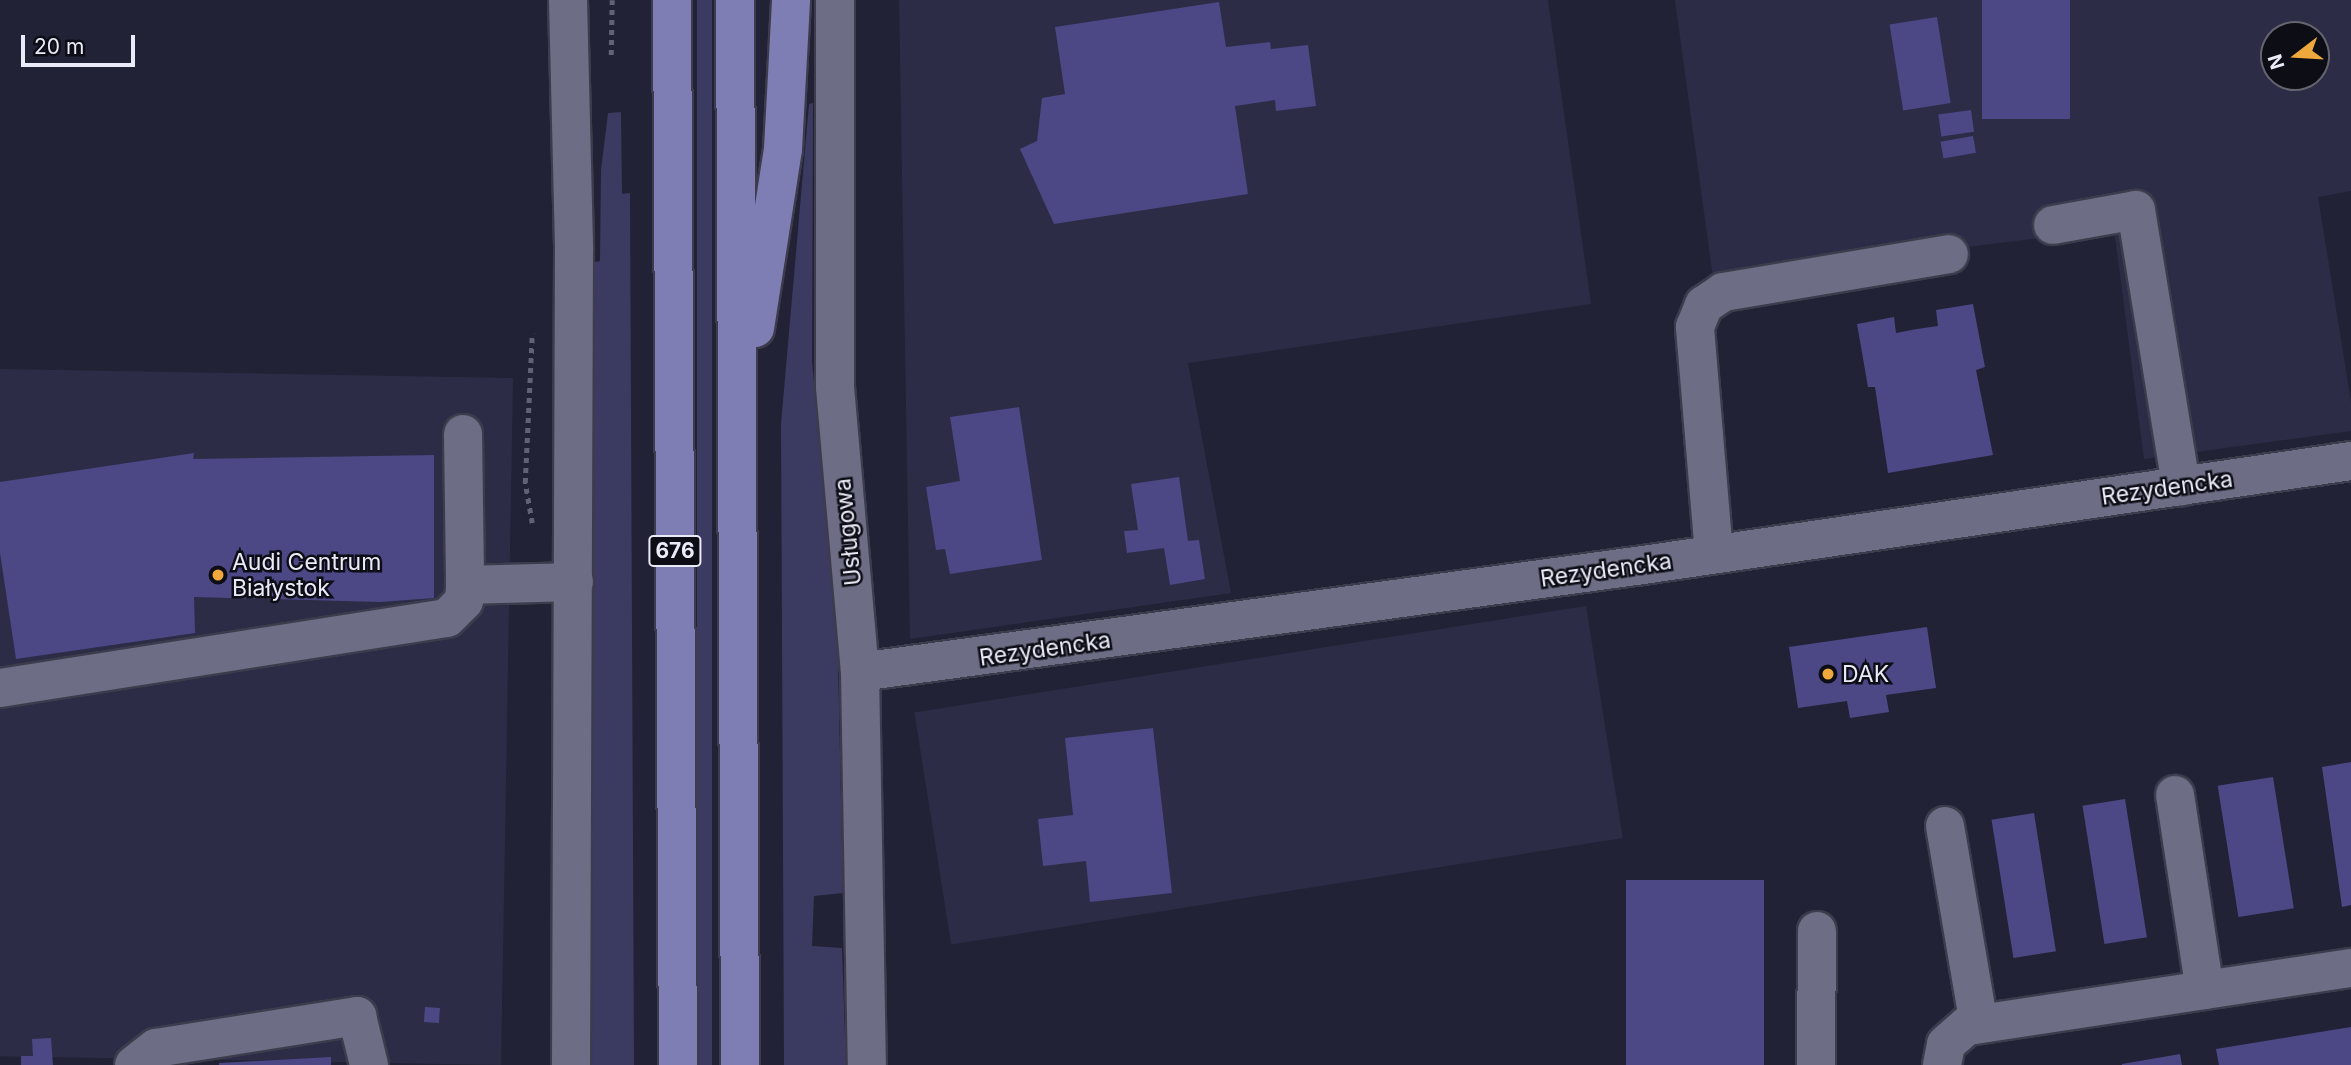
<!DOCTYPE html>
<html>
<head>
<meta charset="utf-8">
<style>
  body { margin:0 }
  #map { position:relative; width:2351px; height:1065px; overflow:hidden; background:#222236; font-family:Inter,sans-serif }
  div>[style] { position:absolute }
  .built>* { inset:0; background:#2c2c46; transform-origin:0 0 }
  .green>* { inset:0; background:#3b3a61; transform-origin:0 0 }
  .building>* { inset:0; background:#4b4885; transform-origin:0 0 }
  .path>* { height:4.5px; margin-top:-2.25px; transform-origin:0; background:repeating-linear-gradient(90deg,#626274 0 5px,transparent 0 10px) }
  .roads { filter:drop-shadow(2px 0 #3d3c4d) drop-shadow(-2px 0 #3d3c4d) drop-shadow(0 2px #3d3c4d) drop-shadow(0 -2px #3d3c4d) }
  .minor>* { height:38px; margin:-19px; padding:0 19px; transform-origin:19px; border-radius:19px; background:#6d6d85 }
  .major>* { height:38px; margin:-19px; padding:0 19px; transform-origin:19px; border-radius:19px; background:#7f7eb4 }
  .dots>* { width:19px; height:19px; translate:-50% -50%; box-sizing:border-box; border:4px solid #0d0d15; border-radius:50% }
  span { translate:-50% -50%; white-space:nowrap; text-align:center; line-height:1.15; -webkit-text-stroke:5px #0d0d15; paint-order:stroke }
  .shield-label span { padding:2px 5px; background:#0d0d15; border:2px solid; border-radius:5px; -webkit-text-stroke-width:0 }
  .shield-label { font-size:21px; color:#eaeaf8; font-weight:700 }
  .street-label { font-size:23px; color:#eaeaf8 }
  .poi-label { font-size:23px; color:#eaeaf8 }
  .left { translate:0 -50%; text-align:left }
  .north { position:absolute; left:2260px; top:21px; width:70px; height:70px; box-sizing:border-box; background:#0d0d15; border:2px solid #656570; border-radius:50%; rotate:253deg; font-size:19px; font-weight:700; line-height:28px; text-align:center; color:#eaeaf8 }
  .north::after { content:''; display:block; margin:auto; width:24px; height:32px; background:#eea83c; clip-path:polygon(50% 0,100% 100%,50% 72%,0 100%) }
  .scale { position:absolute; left:21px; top:35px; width:114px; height:32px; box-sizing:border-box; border:4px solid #eaeaf8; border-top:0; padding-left:9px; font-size:21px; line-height:24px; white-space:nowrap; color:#eaeaf8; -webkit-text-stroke:5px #0d0d15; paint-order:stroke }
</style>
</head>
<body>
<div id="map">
  <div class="built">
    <div style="clip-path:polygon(899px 0,1548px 0,1591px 304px,1188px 363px,1231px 593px,910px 639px)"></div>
    <div style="clip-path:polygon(evenodd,1675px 0,2351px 0,2351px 191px,2318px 197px,2351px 402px,2351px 431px,2144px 459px,2114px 229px,1713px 278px,1675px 0,2274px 35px,2316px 35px,2316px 77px,2274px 77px,2274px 35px)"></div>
    <div style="left:513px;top:378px;width:687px;height:517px;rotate:91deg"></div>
    <div style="left:1586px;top:606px;width:235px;height:680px;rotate:81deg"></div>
  </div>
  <div class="green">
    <div style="left:697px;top:0;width:15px;height:1065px"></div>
    <div style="clip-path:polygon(813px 103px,812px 362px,837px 616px,843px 893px,814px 896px,812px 946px,842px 948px,846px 1065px,784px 1065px,781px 424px,809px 104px)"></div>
    <div style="clip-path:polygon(621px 112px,622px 194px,630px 193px,634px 1065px,592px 1065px,590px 263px,600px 261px,601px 170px,608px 113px)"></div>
  </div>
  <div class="building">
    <div style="left:1982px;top:0;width:88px;height:119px"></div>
    <div style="clip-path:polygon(1219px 2px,1226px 47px,1270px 42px,1271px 49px,1308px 45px,1316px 106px,1276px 111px,1275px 100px,1235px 106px,1248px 194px,1054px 224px,1020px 149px,1037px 141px,1042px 98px,1065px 94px,1055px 27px)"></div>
    <div style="left:1937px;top:17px;width:87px;height:48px;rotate:81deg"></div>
    <div style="left:1971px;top:110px;width:22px;height:33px;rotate:82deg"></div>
    <div style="left:1973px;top:136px;width:17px;height:33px;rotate:80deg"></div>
    <div style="clip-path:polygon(1973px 304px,1985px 367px,1976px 370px,1993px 455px,1888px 473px,1875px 387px,1868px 387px,1857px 324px,1894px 317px,1896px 333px,1917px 329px,1938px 326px,1936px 310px)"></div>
    <div style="clip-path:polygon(1019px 407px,1042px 560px,950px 574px,945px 549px,936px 550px,926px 487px,960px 481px,950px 417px)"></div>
    <div style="clip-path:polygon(194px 453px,193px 459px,434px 455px,434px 598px,380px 602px,194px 597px,195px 633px,16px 659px,0 553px,0 482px)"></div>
    <div style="clip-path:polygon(1179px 477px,1188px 541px,1199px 540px,1205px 579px,1170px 585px,1164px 548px,1127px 553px,1124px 531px,1138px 530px,1131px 484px)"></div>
    <div style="clip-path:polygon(1927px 627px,1936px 688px,1886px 695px,1889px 712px,1850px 718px,1847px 701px,1798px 708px,1789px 647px)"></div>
    <div style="clip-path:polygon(1153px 728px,1172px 893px,1090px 902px,1086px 861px,1043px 866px,1038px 819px,1073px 815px,1065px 738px)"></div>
    <div style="clip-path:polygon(2351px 762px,2351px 905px,2342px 907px,2322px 767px)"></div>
    <div style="left:2273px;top:777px;width:133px;height:56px;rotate:81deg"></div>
    <div style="left:2125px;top:799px;width:140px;height:43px;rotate:81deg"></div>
    <div style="left:2034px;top:813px;width:140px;height:43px;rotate:81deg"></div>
    <div style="left:1764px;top:880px;width:185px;height:138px;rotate:90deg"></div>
    <div style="left:425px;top:1007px;width:15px;height:15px;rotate:4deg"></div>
    <div style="clip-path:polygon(2351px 1027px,2351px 1065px,2219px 1065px,2216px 1049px)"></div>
    <div style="clip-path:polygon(51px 1038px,53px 1065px,21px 1065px,21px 1056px,33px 1056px,32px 1039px)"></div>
    <div style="clip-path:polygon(2180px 1054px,2182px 1065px,2122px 1065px,2122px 1064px)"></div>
    <div style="clip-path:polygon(331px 1057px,331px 1065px,219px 1065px,219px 1063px)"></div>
  </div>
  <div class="path">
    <div style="left:611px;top:55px;width:55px;rotate:-89deg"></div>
    <div style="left:532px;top:523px;width:41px;rotate:-99.9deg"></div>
    <div style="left:525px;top:483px;width:150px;rotate:-87.3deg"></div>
  </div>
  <div class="roads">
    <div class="minor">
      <div style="left:568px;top:0;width:251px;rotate:88.6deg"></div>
      <div style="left:574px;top:251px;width:814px;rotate:90.21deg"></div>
      <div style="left:835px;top:0;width:387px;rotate:90deg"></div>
      <div style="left:835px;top:387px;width:286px;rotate:85deg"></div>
      <div style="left:860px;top:672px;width:393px;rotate:89deg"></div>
      <div style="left:2053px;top:225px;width:84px;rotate:-10.2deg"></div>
      <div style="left:2136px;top:210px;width:280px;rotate:80.7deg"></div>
      <div style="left:463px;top:434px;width:151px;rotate:89.2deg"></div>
      <div style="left:1714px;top:554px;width:228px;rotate:-94.8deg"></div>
      <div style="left:1695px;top:327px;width:24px;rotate:-68deg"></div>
      <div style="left:1704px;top:305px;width:23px;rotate:-34deg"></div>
      <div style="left:1723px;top:292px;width:229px;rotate:-9.5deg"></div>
      <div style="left:860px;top:672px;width:797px;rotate:-7.78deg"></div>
      <div style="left:1650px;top:564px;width:709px;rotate:-8.36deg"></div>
      <div style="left:0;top:688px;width:452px;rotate:-8.9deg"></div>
      <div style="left:447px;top:618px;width:24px;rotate:-45deg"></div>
      <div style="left:464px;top:601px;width:16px;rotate:-86deg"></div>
      <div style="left:465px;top:585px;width:109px;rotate:-1.6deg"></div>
      <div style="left:2175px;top:795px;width:197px;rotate:81.3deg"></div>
      <div style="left:1945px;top:826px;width:201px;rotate:80.3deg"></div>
      <div style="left:134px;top:1065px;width:28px;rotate:-38deg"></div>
      <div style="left:156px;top:1048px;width:204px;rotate:-9deg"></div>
      <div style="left:357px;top:1016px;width:50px;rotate:76.2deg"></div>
      <div style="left:1816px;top:1065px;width:134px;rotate:-89.6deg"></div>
      <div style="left:1942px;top:1065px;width:21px;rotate:-79deg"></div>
      <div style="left:1946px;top:1044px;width:28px;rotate:-41deg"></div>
      <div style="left:1967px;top:1026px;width:388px;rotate:-8.6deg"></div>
    </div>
    <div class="major">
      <div style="left:672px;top:0;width:1065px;rotate:89.68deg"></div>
      <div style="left:735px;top:0;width:1065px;rotate:89.73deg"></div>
      <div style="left:755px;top:328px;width:181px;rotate:-81.1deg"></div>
      <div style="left:783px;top:149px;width:149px;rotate:-86.9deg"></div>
    </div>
  </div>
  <div class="dots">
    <div style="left:218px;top:575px;background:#eea83c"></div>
    <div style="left:1828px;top:674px;background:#eea83c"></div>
  </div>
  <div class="shield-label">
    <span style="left:675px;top:551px">676</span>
  </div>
  <div class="street-label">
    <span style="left:2167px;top:488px;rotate:-8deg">Rezydencka</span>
    <span style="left:848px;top:532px;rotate:-96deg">Usługowa</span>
    <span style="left:1606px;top:570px;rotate:-8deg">Rezydencka</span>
    <span style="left:1045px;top:649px;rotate:-8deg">Rezydencka</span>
  </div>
  <div class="poi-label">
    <span class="left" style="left:232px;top:575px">Audi Centrum<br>Białystok</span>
    <span class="left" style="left:1842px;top:674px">DAK</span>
  </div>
  <div class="north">N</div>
  <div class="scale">20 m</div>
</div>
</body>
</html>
